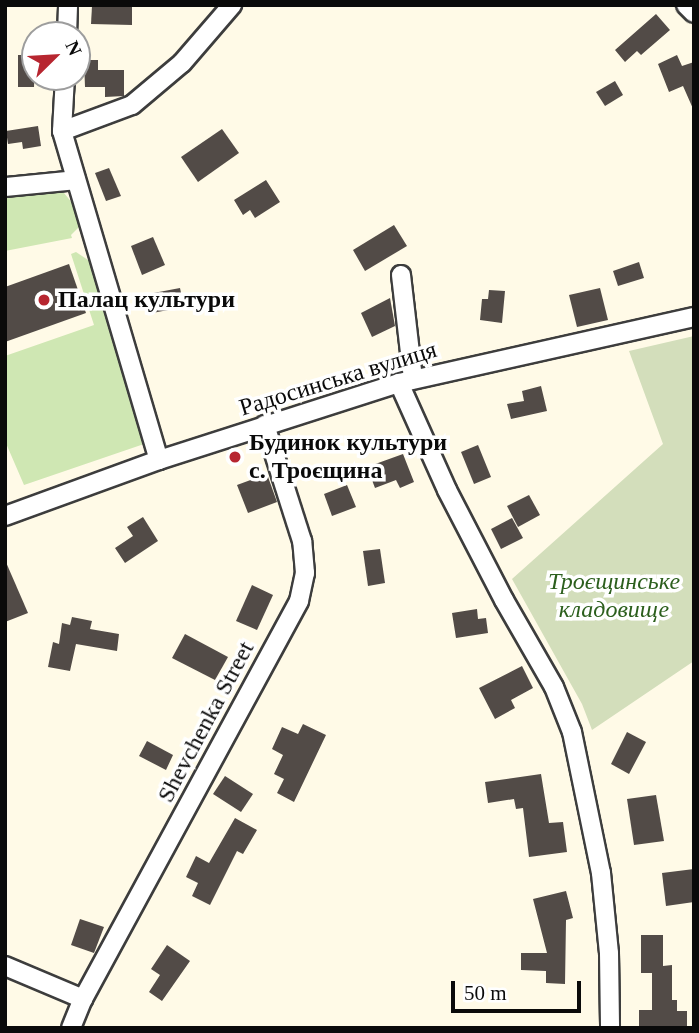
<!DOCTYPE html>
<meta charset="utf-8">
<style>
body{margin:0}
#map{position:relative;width:699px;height:1033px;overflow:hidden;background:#fffae7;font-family:Georgia,serif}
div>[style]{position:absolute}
.green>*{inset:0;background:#cfe7b3}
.cemetery>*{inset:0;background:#d3debb}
.building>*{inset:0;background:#524b47}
.roads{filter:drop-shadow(2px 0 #3d3d3d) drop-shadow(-2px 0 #3d3d3d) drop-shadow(0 2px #3d3d3d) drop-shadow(0 -2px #3d3d3d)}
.minor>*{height:18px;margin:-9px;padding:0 9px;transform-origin:9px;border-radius:9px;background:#fff}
.dots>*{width:19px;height:19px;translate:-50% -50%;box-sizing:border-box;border:4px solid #fff;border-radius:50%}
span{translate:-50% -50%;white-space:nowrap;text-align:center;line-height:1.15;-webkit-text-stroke:7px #fff;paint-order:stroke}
.poi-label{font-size:24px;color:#0a0a0a;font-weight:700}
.left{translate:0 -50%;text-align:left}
.street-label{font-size:24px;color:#0a0a0a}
.park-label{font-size:24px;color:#2c5f1d;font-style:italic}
.frame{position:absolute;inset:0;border:7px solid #0a0a0a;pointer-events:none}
.north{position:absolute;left:21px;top:21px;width:70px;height:70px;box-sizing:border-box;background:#fff;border:2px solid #9d9d9d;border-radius:50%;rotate:66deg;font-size:19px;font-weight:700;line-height:28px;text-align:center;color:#0a0a0a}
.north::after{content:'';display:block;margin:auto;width:24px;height:32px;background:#b72630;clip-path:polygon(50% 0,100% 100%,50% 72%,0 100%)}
.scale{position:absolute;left:451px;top:981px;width:130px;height:32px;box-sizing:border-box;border:4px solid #0a0a0a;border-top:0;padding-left:9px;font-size:21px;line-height:24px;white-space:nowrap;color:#0a0a0a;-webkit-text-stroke:5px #fff;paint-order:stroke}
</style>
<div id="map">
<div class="green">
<div style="clip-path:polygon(52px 188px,64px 193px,73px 204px,79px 227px,71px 235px,72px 238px,5px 251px,5px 192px)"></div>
<div style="clip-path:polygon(76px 252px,91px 262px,144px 444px,24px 485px,5px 441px,5px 356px,94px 325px,71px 254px)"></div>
</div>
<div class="cemetery">
<div style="clip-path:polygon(694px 336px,694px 661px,592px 730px,582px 704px,512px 579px,663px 444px,629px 351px)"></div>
</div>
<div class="building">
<div style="clip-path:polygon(100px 5px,132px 5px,132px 25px,91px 24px,92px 6px)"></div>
<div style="clip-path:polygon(656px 14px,670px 30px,641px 55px,637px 51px,625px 62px,615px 50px)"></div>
<div style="clip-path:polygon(18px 55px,35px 55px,34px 87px,18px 87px)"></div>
<div style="clip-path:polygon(677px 55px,682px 66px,694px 62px,694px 111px,683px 86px,669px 92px,658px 64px)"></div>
<div style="clip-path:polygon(84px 60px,98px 60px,98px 70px,124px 70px,124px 96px,105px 97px,105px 87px,85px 87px)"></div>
<div style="clip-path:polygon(615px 81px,623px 95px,605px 106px,596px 92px)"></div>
<div style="clip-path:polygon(38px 126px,41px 146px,23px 149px,22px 142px,8px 144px,6px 131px)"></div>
<div style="clip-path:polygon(222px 129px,239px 153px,198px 182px,181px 157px)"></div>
<div style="clip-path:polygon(109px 168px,121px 196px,106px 201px,95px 173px)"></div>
<div style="clip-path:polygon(266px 180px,280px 202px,255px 218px,250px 210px,243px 215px,234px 200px)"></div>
<div style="clip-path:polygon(394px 225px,407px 246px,365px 271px,353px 250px)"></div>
<div style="clip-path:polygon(153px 237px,165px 265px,142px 275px,131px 246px)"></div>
<div style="clip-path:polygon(639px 262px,644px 278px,618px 286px,613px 271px)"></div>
<div style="clip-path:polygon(69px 264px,86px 313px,5px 342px,5px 287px)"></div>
<div style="clip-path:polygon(180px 288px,184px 307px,147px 314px,143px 295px)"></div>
<div style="clip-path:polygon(600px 288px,608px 320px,577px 327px,569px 295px)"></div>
<div style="clip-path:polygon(489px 290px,505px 291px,502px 323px,480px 320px,482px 299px,488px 299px)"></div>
<div style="clip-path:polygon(390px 298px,395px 326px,372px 337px,361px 313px)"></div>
<div style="clip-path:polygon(541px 386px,547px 411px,511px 419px,507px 404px,524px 401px,522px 391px)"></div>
<div style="clip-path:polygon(478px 445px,491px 477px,474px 484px,461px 452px)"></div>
<div style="clip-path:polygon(403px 454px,414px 482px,400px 488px,396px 480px,375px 488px,367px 467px)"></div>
<div style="clip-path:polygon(267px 474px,277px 502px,248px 513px,237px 485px)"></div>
<div style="clip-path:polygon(347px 485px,356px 507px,332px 516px,324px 494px)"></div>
<div style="clip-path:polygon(529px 495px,540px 515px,518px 527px,507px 506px)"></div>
<div style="clip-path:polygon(143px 517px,158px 541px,125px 563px,115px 548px,133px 536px,127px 527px)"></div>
<div style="clip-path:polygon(512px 518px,523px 538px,501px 549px,491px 529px)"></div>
<div style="clip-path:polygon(380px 549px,385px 583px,368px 586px,363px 551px)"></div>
<div style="clip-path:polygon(5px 560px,28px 613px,5px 622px)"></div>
<div style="clip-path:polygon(252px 585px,273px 595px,257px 630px,236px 621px)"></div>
<div style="clip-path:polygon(477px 609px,478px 619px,486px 618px,488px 633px,456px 638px,452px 613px)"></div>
<div style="clip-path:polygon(72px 617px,92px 621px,90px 629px,119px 634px,117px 651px,76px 644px,70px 671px,48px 667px,53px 642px,59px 644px,62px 623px,70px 625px)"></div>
<div style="clip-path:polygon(185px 634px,228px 657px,215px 680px,172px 658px)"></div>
<div style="clip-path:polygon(522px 666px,533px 688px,511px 700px,515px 708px,495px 719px,479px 688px)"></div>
<div style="clip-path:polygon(303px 724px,326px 735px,294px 802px,277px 793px,284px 779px,274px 774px,283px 755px,272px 749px,282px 727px,298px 734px)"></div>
<div style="clip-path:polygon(627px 732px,646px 742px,629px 774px,611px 764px)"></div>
<div style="clip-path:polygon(147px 741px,173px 755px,166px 770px,139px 756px)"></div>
<div style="clip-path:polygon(541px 774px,549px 823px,563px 822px,567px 852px,529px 857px,523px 808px,516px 809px,514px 799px,488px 803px,485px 782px)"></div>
<div style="clip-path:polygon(225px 776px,253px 794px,241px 812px,213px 794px)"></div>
<div style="clip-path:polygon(656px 795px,664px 841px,634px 845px,627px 799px)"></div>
<div style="clip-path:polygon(235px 818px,257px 830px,243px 854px,237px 851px,210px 905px,192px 896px,198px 883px,186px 877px,196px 856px,209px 863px)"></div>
<div style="clip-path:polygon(694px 869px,694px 902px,666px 906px,662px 873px)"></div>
<div style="clip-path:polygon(566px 891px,573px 918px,566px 920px,565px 984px,546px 983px,546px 971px,521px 970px,521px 953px,547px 953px,533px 899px)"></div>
<div style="clip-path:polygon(80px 919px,104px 927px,94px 953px,71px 945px)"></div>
<div style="clip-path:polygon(641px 935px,663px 935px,663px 966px,672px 965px,672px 1000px,677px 1000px,677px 1011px,687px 1011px,687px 1028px,639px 1028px,639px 1010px,652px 1010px,652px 973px,641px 973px)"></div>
<div style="clip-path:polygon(167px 945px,190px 961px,162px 1001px,149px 992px,160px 975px,151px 969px)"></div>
</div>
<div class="roads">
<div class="minor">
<div style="left:686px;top:5px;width:11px;rotate:45deg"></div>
<div style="left:67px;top:35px;width:30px;rotate:-88deg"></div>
<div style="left:65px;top:77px;width:54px;rotate:93.2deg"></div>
<div style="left:62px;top:131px;width:343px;rotate:73.6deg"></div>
<div style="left:62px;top:131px;width:75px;rotate:-20.4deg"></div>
<div style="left:132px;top:105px;width:65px;rotate:-40deg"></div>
<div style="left:182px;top:63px;width:77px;rotate:-49.2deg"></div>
<div style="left:5px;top:187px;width:71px;rotate:-5.6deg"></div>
<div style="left:401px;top:275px;width:105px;rotate:83.4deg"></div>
<div style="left:399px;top:383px;width:117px;rotate:65.8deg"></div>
<div style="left:447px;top:490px;width:124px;rotate:62.6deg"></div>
<div style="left:504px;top:600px;width:100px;rotate:60.1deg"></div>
<div style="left:554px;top:687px;width:48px;rotate:68.2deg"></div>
<div style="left:572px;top:732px;width:144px;rotate:78.4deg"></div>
<div style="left:601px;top:873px;width:80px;rotate:84.3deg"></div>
<div style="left:609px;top:953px;width:75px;rotate:89.2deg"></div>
<div style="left:5px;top:516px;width:164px;rotate:-20deg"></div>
<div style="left:159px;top:460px;width:252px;rotate:-17.8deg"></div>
<div style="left:399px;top:383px;width:302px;rotate:-12.6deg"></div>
<div style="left:5px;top:966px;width:85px;rotate:22.9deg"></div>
<div style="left:71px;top:1028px;width:31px;rotate:-68deg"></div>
<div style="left:83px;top:999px;width:453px;rotate:-61.5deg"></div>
<div style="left:299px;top:601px;width:29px;rotate:-78deg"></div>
<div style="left:305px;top:573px;width:32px;rotate:-95deg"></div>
<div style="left:302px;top:541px;width:122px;rotate:-107.7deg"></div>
</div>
</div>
<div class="dots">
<div style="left:44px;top:300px;background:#b72630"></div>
<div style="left:235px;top:457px;background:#b72630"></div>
</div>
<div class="poi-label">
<span class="left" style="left:58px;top:300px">Палац культури</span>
<span class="left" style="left:249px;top:457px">Будинок культури<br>с. Троєщина</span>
</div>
<div class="street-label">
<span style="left:338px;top:379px;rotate:-17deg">Радосинська вулиця</span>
<span style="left:206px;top:722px;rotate:-62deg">Shevchenka Street</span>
</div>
<div class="park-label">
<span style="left:614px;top:596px">Троєщинське<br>кладовище</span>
</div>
<div class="frame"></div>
<div class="north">N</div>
<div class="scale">50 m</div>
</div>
